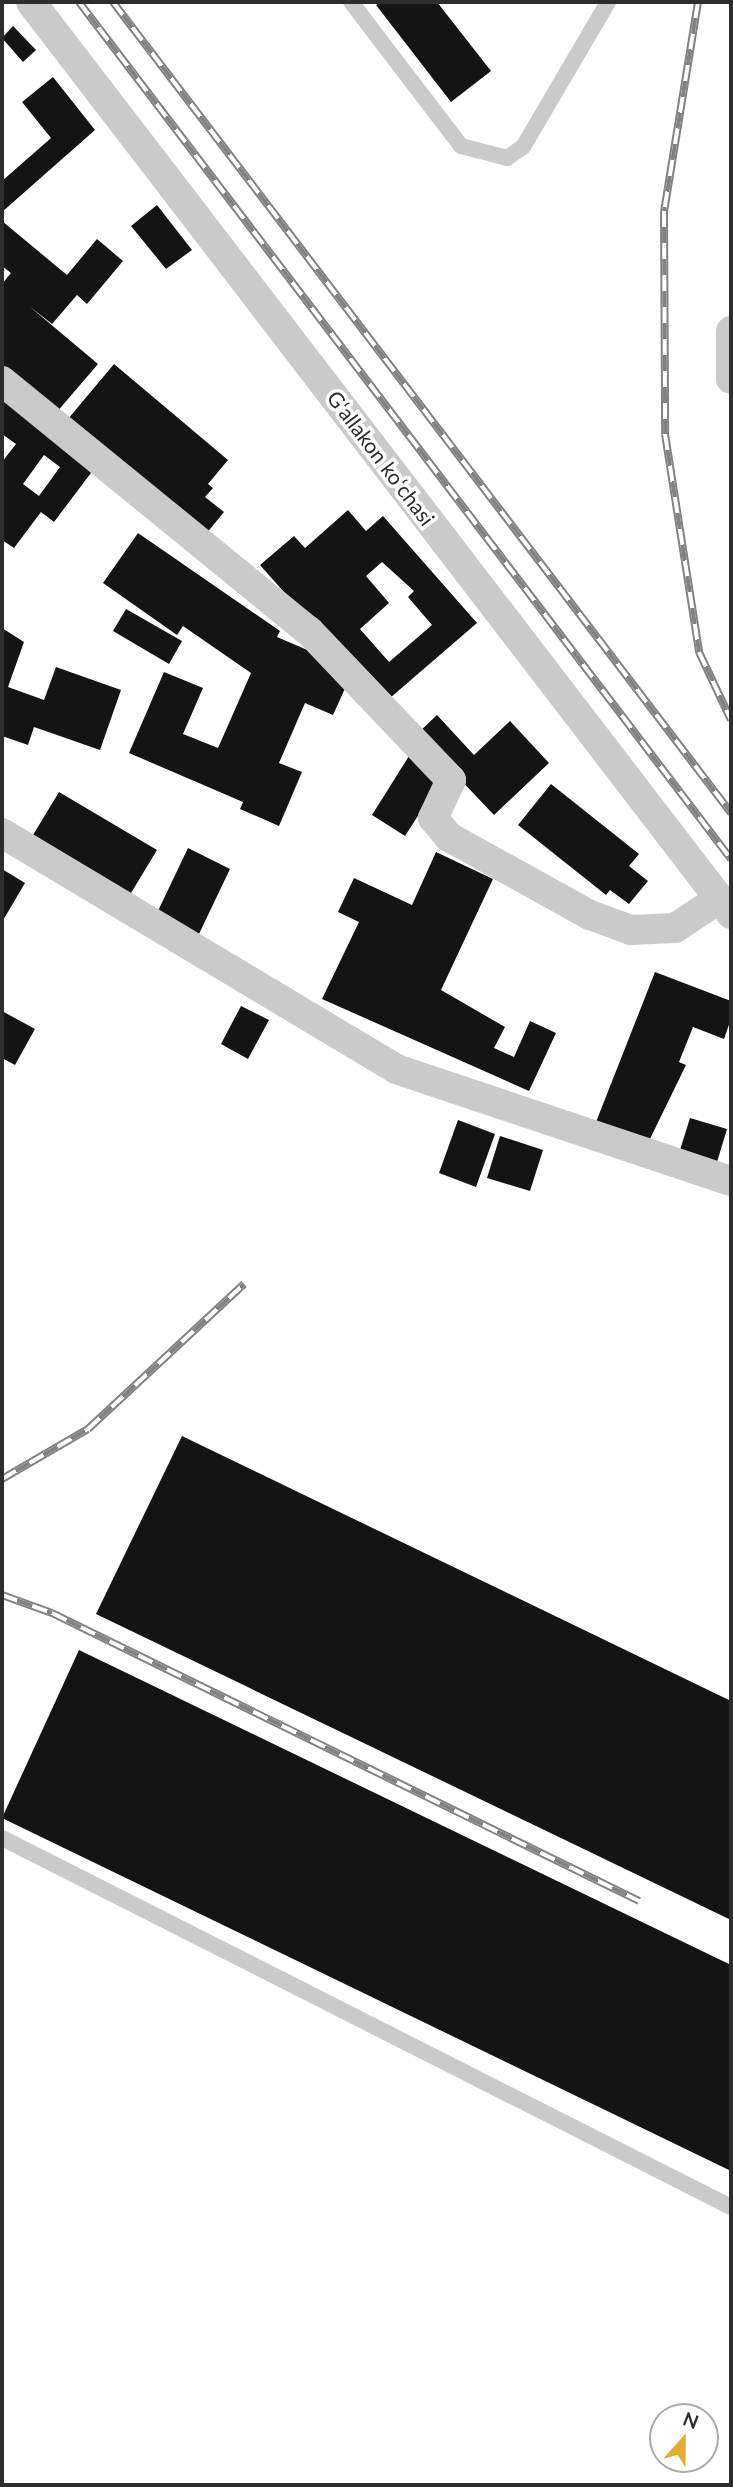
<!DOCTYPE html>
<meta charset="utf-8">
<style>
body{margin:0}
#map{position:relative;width:733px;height:2487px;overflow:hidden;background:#fff;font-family:Lato,sans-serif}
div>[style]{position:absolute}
.building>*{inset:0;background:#141414}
.lane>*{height:16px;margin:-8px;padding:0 8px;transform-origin:8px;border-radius:8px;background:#cacaca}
.street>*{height:30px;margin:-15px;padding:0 15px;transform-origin:15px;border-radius:15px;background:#cacaca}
.rail>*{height:8px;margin-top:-4px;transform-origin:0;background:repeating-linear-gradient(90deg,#fff 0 16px,#828282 0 32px);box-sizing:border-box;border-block:2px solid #828282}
span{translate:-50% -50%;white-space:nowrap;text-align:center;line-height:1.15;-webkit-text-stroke:7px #fff;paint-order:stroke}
.street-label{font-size:21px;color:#2d2d2d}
.frame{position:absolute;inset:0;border:4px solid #2d2d2d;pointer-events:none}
.north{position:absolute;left:649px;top:2403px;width:70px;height:70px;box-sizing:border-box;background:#fff;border:2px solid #ababab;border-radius:50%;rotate:21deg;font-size:19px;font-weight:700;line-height:28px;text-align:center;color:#2d2d2d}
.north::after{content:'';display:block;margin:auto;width:24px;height:32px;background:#e4ad2e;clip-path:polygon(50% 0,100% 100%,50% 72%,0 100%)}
</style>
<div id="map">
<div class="building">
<div style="clip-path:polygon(381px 2px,437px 2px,491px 71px,451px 102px,376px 5px)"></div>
<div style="clip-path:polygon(13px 26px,36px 50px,23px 62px,2px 38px)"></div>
<div style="clip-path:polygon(53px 77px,95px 130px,2px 212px,2px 181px,51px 138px,22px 102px)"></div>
<div style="clip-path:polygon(157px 205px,192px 250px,166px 269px,131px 226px)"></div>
<div style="clip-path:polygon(2px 221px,67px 275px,97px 239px,123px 261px,87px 304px,77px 295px,52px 324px,29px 306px,98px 364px,56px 413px,2px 368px,2px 284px,11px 273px,2px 266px)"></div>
<div style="clip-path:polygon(114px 364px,228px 460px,208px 484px,213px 488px,205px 497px,224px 512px,206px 534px,68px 419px)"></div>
<div style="clip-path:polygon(evenodd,2px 394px,97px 465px,54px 522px,41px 512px,14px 548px,2px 540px,2px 462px,16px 444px,2px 434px,2px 394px,44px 455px,60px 467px,39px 496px,23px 484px,44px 455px)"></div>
<div style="clip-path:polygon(evenodd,348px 510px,366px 531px,383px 516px,477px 623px,383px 704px,260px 565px,294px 536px,305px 548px,348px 510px,382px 562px,414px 591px,408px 597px,432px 625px,389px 662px,360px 629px,389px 603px,366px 576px,382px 562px)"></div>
<div style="clip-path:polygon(138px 533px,280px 631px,277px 637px,319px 655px,348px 682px,333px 715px,305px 703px,279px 763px,302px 772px,279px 826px,240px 809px,243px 802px,129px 753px,164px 672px,203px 688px,183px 734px,218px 748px,251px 673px,183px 626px,177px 635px,103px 583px)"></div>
<div style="clip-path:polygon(126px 609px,182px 641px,169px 664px,113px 631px)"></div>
<div style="clip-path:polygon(2px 628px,24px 642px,8px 687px,44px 700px,56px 667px,121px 690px,100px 750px,34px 727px,28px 745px,2px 736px)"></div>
<div style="clip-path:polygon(437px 715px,474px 755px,510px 721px,549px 763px,494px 815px,417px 734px)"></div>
<div style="clip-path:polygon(409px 756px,443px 777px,405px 836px,372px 815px)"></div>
<div style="clip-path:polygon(551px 784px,639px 854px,629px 866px,648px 881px,629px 904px,610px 890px,606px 895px,518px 825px)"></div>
<div style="clip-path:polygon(59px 792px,157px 850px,128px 898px,30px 840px)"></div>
<div style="clip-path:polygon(188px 848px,230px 869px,198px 936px,156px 915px)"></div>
<div style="clip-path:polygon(436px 852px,493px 879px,441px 990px,505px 1027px,494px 1048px,514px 1057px,530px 1021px,556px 1033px,529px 1091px,322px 999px,359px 922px,338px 912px,354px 878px,412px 905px)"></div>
<div style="clip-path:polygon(2px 869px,25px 883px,2px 922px)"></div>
<div style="clip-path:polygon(655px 972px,731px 1001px,731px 1019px,724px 1039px,693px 1027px,679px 1062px,686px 1065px,648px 1143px,596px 1122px)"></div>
<div style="clip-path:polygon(241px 1006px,269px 1020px,248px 1059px,221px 1044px)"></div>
<div style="clip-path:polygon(2px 1011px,35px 1029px,15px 1065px,2px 1058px)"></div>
<div style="clip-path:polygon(690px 1118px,727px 1129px,717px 1162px,680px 1150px)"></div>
<div style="clip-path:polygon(458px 1120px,495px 1134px,476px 1187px,439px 1173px)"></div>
<div style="clip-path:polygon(500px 1136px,543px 1150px,530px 1191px,487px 1178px)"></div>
<div style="clip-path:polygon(182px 1436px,731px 1701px,731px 1920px,96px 1614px)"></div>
<div style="clip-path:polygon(79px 1650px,731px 1965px,731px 2171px,2px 1818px)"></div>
</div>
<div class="lane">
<div style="left:351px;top:2px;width:181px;rotate:52.6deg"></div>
<div style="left:461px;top:146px;width:48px;rotate:14.6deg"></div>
<div style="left:507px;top:158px;width:19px;rotate:-35deg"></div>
<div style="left:523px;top:147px;width:168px;rotate:-59.6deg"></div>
<div style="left:2px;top:1838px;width:817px;rotate:26.85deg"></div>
</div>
<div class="street">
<div style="left:31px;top:2px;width:1150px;rotate:52.49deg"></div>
<div style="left:731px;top:331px;width:48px;rotate:90deg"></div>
<div style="left:2px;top:381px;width:396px;rotate:39.2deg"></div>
<div style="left:309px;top:631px;width:206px;rotate:46.4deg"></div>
<div style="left:451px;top:780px;width:42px;rotate:115.3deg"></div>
<div style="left:433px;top:818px;width:25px;rotate:50deg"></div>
<div style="left:449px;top:837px;width:161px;rotate:29deg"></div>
<div style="left:590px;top:915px;width:44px;rotate:20.1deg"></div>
<div style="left:631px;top:930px;width:44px;rotate:-2.6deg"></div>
<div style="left:675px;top:928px;width:53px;rotate:-33.4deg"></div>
<div style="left:2px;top:833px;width:459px;rotate:30.9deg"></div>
<div style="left:396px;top:1069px;width:353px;rotate:18.5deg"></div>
</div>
<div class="rail">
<div style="left:79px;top:2px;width:1077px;rotate:52.74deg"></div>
<div style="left:113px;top:2px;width:1020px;rotate:52.69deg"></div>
<div style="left:698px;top:2px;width:212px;rotate:99.2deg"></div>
<div style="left:664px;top:211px;width:223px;rotate:89.7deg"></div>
<div style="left:665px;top:434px;width:221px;rotate:81.1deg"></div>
<div style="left:699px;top:652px;width:75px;rotate:64.8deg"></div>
<div style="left:2px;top:1479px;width:99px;rotate:-30.2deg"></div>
<div style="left:88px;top:1429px;width:213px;rotate:-42.9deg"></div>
<div style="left:2px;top:1595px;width:53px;rotate:19.8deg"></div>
<div style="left:52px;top:1613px;width:654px;rotate:26.13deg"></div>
</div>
<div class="street-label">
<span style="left:381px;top:458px;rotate:53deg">Gʻallakon koʻchasi</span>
</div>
<div class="frame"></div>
<div class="north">N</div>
</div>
